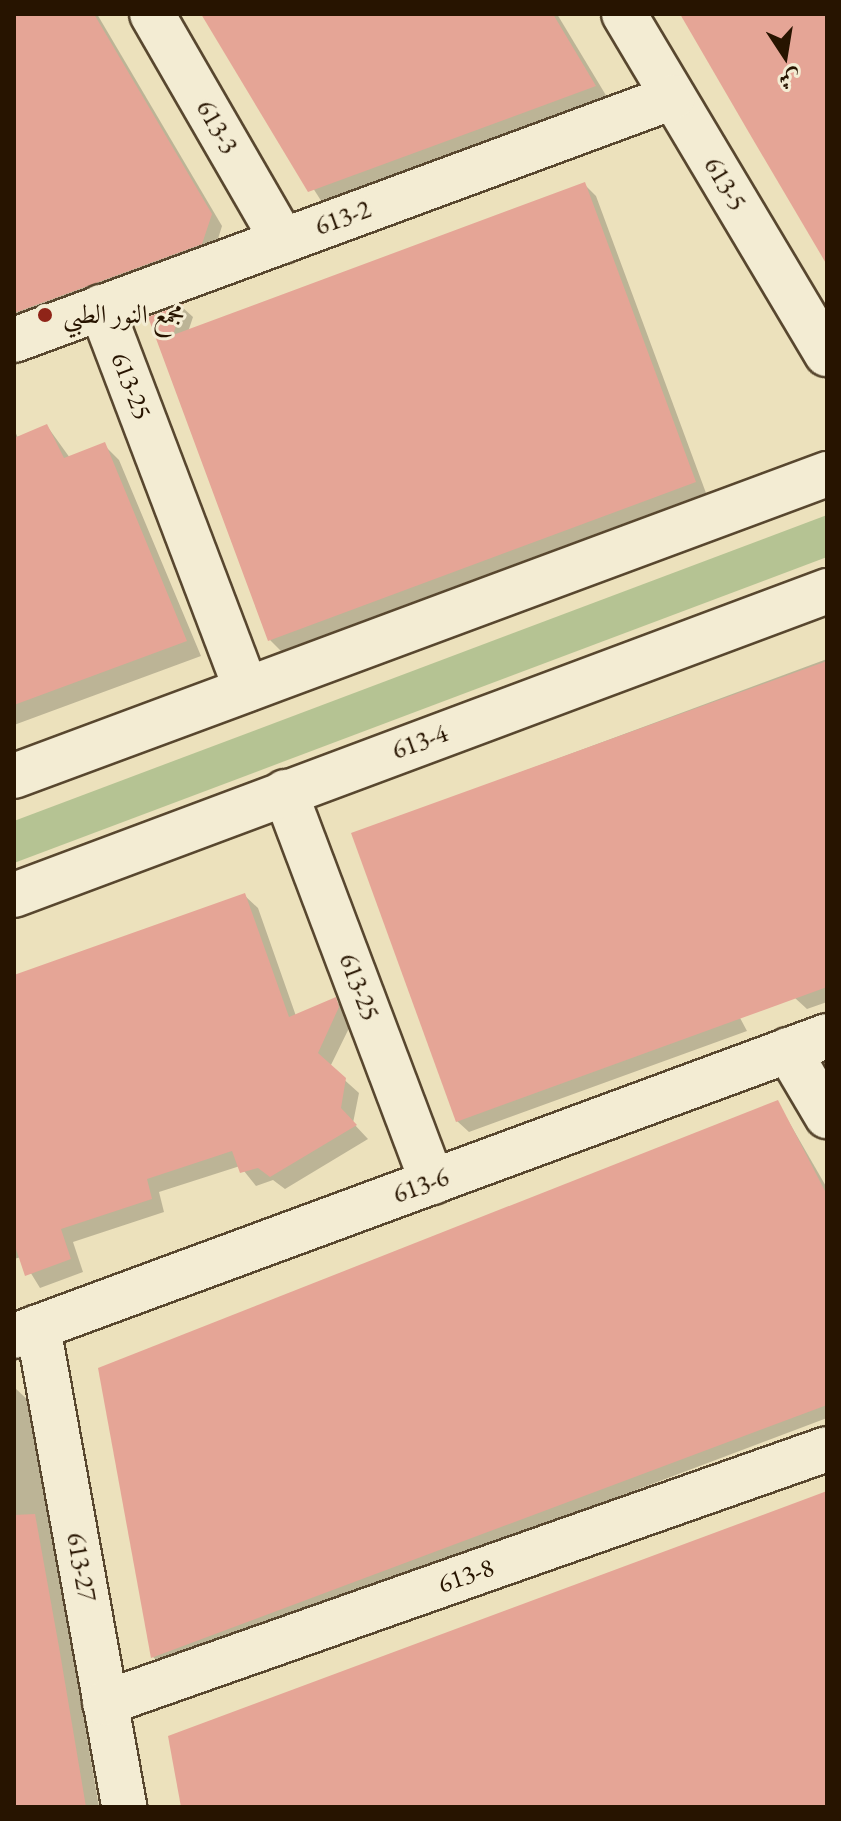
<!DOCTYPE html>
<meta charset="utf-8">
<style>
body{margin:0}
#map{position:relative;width:841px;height:1821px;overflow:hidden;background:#ece1bc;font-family:"EB Garamond",Amiri,serif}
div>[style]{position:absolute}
.green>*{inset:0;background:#b5c393}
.shadow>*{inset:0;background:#0003}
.building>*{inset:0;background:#e5a596}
.roads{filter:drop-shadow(2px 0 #58472f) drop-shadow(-2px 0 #58472f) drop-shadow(0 2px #58472f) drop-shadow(0 -2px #58472f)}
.minor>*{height:44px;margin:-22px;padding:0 22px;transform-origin:22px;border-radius:22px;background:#f3ecd3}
.tertiary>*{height:44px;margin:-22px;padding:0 22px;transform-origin:22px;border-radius:22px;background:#f3ecd3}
.dots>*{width:22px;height:22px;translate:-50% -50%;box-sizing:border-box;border:4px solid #f3ecd3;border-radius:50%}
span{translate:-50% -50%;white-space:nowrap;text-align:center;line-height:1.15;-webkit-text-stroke:6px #f3ecd3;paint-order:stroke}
.street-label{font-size:26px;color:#271400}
.poi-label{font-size:26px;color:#271400}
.left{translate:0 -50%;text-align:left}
.frame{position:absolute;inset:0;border:16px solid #271400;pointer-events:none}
.north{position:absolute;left:745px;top:16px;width:80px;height:80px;-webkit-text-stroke:6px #f3ecd3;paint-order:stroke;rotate:168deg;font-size:22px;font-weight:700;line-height:32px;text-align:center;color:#271400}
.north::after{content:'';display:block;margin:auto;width:28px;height:36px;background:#271400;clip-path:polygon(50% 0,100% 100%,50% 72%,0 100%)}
</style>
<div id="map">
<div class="green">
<div style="clip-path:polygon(827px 515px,827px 557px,14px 863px,14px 821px)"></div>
</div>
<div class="shadow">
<div style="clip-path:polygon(14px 14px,97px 14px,222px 226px,213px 255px,14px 331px)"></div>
<div style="clip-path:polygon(203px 14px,557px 14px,610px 102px,325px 207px)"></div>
<div style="clip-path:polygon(585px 185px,596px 196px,706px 493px,281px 651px,270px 640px,151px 318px,182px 307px,193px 317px,188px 332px)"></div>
<div style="clip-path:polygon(47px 426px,70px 458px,104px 445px,119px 460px,201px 656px,14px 725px,14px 429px,18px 438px)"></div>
<div style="clip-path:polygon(827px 659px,827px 1002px,807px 1009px,795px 998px,730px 999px,747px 1031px,469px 1132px,457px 1121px,354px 834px)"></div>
<div style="clip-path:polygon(244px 895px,258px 908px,296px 1016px,335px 1000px,348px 1013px,352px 1022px,330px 1067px,359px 1093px,353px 1123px,368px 1139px,285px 1189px,273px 1180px,256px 1186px,240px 1166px,159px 1192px,164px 1212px,73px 1242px,83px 1272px,40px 1288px,21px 1257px,14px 1259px,14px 977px)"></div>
<div style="clip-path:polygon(778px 1103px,827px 1188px,827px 1418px,164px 1668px,153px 1657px,100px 1369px)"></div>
<div style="clip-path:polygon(14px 1387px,30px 1402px,99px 1807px,14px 1807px)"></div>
</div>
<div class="building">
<div style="clip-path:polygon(14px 14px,94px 14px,212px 214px,202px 244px,14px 313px)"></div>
<div style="clip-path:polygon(201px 14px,553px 14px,596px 86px,308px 192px)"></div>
<div style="clip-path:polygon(680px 14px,827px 14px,827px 265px,748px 131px)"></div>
<div style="clip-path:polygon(585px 182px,696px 482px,268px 641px,148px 317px,183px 304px,173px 335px)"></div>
<div style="clip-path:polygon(47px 424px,64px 458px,105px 442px,187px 641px,14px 705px,14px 438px)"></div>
<div style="clip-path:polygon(827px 661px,827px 987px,456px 1122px,351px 833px)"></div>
<div style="clip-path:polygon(245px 893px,289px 1017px,336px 997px,339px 1007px,318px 1053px,346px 1078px,341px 1108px,357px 1125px,270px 1177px,258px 1168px,240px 1173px,232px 1151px,147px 1179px,152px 1199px,61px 1229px,71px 1259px,25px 1276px,14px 1243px,14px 975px)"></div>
<div style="clip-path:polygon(778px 1100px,827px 1195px,827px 1405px,151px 1658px,98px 1368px)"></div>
<div style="clip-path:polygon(827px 1491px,827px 1807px,181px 1807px,168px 1736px)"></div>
<div style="clip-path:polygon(35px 1514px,59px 1647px,86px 1807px,14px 1807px,14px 1515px)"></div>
</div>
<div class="roads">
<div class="minor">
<div style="left:152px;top:14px;width:262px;rotate:60deg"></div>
<div style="left:624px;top:14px;width:396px;rotate:59.2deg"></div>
<div style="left:101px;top:307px;width:409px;rotate:69.2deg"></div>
<div style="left:14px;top:340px;width:702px;rotate:-20.24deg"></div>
<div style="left:285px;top:792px;width:417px;rotate:69.3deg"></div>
<div style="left:788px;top:1050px;width:77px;rotate:59.4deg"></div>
<div style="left:38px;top:1327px;width:488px;rotate:79.8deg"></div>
<div style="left:14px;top:1336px;width:867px;rotate:-20.25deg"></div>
<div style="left:105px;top:1703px;width:765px;rotate:-19.38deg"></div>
</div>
<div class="tertiary">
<div style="left:14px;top:776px;width:867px;rotate:-20.38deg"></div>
<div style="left:14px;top:895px;width:868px;rotate:-20.5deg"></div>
</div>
</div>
<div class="dots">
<div style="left:45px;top:315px;background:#8f2418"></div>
</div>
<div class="street-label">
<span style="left:217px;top:127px;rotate:60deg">613-3</span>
<span style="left:725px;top:184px;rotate:59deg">613-5</span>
<span style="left:343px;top:218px;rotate:-20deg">613-2</span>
<span style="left:131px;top:386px;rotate:69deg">613-25</span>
<span style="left:420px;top:742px;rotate:-20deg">613-4</span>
<span style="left:359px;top:987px;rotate:69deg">613-25</span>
<span style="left:421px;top:1186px;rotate:-20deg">613-6</span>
<span style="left:81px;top:1567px;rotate:80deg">613-27</span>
<span style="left:466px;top:1576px;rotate:-19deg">613-8</span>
</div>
<div class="poi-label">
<span class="left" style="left:63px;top:315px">مجمع النور الطبي</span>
</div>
<div class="frame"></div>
<div class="north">ش</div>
</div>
